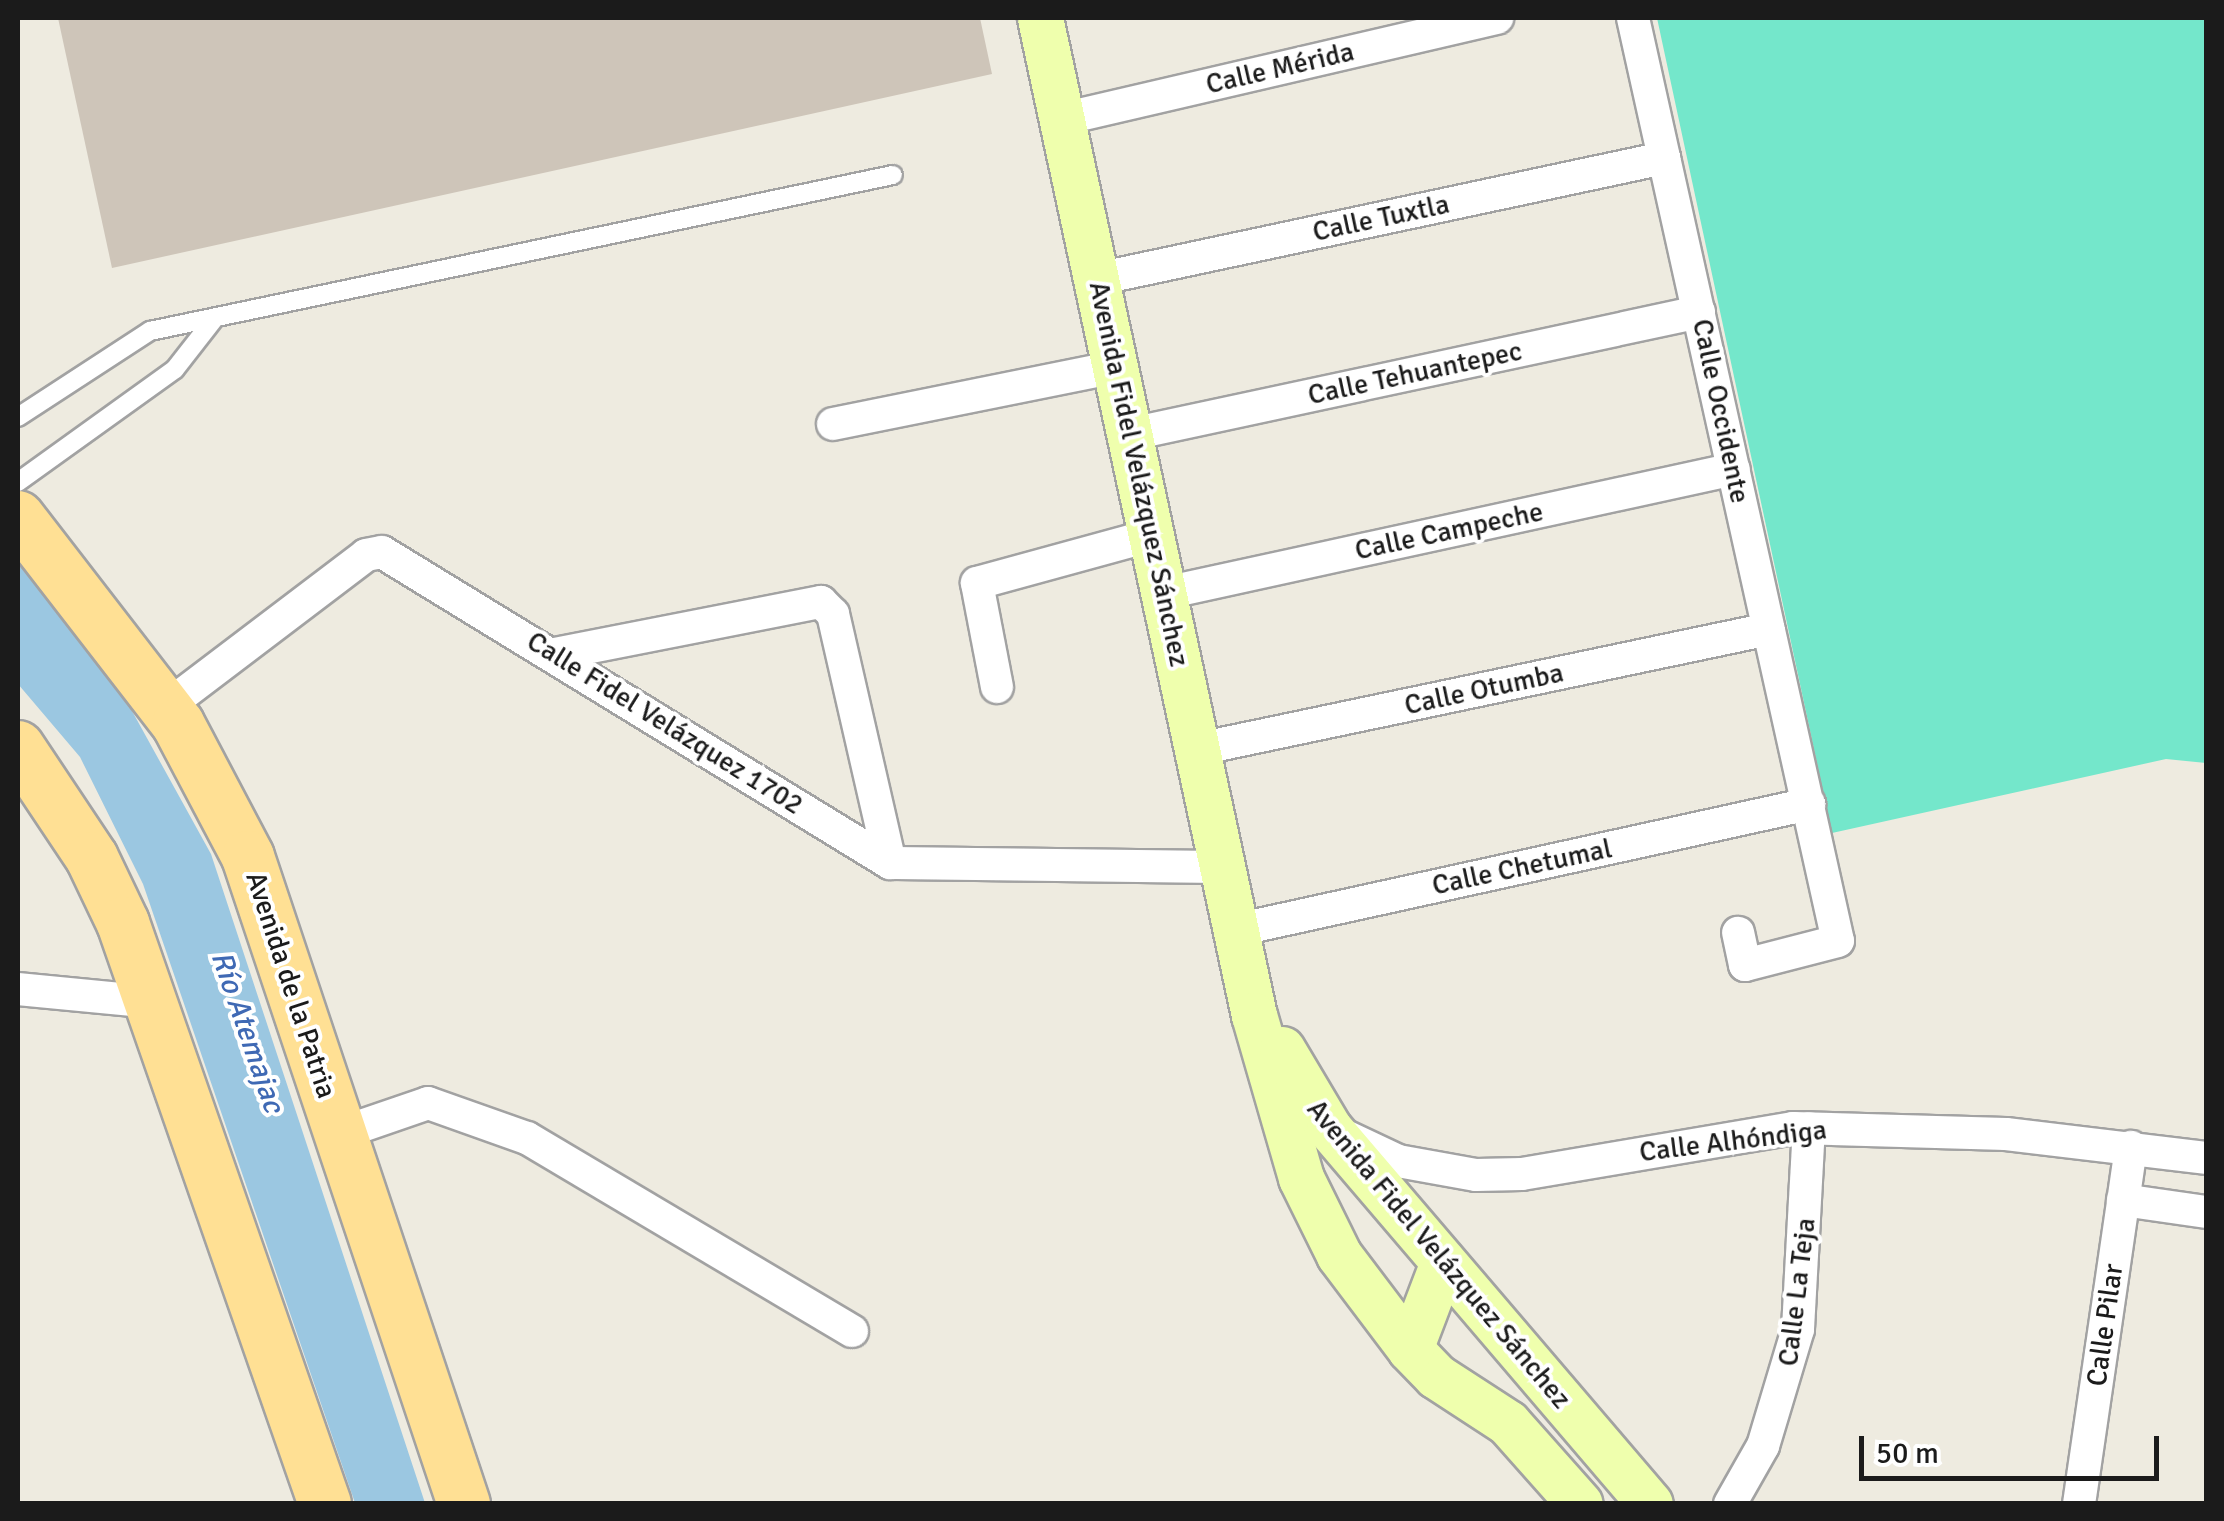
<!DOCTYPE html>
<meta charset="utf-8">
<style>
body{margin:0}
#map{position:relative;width:2224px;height:1521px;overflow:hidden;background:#eeebe0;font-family:Signika,sans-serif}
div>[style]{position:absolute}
.pitch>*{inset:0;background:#74e7cb}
.water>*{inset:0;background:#9bc7e1}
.building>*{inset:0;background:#cec5b9}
.roads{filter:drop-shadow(2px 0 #a2a2a2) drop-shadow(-2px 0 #a2a2a2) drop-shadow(0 2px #a2a2a2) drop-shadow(0 -2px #a2a2a2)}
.lane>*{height:18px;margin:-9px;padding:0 9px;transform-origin:9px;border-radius:9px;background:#fff}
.street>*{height:32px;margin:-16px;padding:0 16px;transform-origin:16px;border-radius:16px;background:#fff}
.secondary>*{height:45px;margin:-22.5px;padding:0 22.5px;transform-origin:22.5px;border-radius:22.5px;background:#efffad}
.primary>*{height:52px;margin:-26px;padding:0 26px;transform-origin:26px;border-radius:26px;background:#ffe094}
span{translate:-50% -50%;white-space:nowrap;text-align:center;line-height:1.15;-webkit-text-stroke:8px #fff;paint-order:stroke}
.street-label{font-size:28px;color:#1b1b1b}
.water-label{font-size:30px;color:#3f69b4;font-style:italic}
.frame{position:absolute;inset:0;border:20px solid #1b1b1b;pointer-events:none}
.scale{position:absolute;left:1859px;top:1436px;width:300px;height:45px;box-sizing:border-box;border:5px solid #1b1b1b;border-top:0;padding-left:12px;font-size:30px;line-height:35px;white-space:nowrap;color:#1b1b1b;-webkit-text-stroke:8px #fff;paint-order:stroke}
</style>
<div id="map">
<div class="pitch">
<div style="clip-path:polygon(1657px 18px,2206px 18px,2206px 763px,2166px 759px,1832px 833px)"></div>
</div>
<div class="water">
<div style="clip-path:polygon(18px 558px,116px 682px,211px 854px,425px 1503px,355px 1503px,143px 884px,80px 757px,18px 684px)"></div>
</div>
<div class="building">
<div style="clip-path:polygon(58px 18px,980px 18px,992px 74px,112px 268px)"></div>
</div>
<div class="roads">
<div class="lane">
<div style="left:18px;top:417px;width:158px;rotate:-33.1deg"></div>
<div style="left:150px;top:331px;width:759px;rotate:-11.86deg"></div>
<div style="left:18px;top:482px;width:193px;rotate:-35.7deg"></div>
<div style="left:175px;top:369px;width:63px;rotate:-52deg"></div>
</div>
<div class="street">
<div style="left:1633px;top:18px;width:945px;rotate:77.48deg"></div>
<div style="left:1838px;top:941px;width:96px;rotate:165.5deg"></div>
<div style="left:1745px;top:965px;width:33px;rotate:-102deg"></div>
<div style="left:1062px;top:119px;width:447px;rotate:-13.1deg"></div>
<div style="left:1097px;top:279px;width:580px;rotate:-12.05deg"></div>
<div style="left:833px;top:424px;width:289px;rotate:-11.4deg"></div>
<div style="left:1131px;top:434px;width:581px;rotate:-12.12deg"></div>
<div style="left:1165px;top:593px;width:582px;rotate:-12.29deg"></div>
<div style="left:555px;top:654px;width:271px;rotate:-11.1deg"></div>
<div style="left:821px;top:602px;width:17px;rotate:45deg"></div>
<div style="left:833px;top:614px;width:255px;rotate:77.1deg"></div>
<div style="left:997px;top:687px;width:106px;rotate:-100.9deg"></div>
<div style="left:977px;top:583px;width:181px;rotate:-15.3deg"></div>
<div style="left:166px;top:707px;width:251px;rotate:-37.2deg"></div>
<div style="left:366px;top:555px;width:16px;rotate:-11deg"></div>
<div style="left:382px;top:552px;width:596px;rotate:31.48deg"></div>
<div style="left:890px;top:863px;width:333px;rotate:0.7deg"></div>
<div style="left:1198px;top:749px;width:583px;rotate:-11.87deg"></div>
<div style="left:1236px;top:930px;width:587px;rotate:-12.4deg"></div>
<div style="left:18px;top:989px;width:136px;rotate:5.5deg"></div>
<div style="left:341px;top:1133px;width:92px;rotate:-19deg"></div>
<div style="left:428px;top:1103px;width:105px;rotate:19.5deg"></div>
<div style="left:527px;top:1138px;width:378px;rotate:30.7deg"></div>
<div style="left:1343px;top:1135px;width:61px;rotate:25.3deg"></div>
<div style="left:1398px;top:1161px;width:79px;rotate:10.2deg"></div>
<div style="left:1476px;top:1175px;width:46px;rotate:-1.2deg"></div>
<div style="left:1522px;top:1174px;width:275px;rotate:-9.6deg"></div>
<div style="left:1793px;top:1128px;width:213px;rotate:1.6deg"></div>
<div style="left:2006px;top:1134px;width:201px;rotate:6.8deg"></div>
<div style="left:2123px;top:1200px;width:84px;rotate:8.2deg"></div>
<div style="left:1730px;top:1504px;width:67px;rotate:-60.4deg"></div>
<div style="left:1763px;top:1446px;width:122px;rotate:-73.3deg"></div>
<div style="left:1798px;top:1329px;width:201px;rotate:-86.9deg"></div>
<div style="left:2079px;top:1504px;width:361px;rotate:-81.7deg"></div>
</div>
<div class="secondary">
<div style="left:1040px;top:18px;width:1020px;rotate:77.89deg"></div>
<div style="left:1254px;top:1015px;width:170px;rotate:73.9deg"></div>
<div style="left:1301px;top:1178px;width:86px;rotate:63.7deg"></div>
<div style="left:1339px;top:1255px;width:118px;rotate:52.9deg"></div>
<div style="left:1410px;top:1349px;width:37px;rotate:46deg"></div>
<div style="left:1436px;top:1376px;width:86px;rotate:33.1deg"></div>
<div style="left:1508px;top:1423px;width:108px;rotate:48.4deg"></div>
<div style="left:1282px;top:1049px;width:92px;rotate:59.3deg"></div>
<div style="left:1329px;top:1128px;width:494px;rotate:49.5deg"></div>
<div style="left:1410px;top:1349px;width:93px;rotate:-69.2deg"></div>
</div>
<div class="primary">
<div style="left:18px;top:517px;width:262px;rotate:52.3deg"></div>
<div style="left:178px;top:724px;width:150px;rotate:62.2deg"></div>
<div style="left:248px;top:857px;width:682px;rotate:71.54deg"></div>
<div style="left:18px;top:747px;width:133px;rotate:56.3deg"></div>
<div style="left:92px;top:858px;width:72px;rotate:64.5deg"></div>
<div style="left:123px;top:923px;width:615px;rotate:70.83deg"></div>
</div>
</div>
<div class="street-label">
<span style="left:1280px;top:68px;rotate:-13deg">Calle Mérida</span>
<span style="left:1381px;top:218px;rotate:-12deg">Calle Tuxtla</span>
<span style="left:1415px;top:373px;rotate:-12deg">Calle Tehuantepec</span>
<span style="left:1721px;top:411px;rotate:78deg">Calle Occidente</span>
<span style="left:1139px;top:474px;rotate:78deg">Avenida Fidel Velázquez Sánchez</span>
<span style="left:1449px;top:531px;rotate:-12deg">Calle Campeche</span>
<span style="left:1484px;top:689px;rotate:-12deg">Calle Otumba</span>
<span style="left:665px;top:723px;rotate:32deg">Calle Fidel Velázquez 1702</span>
<span style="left:1522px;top:867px;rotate:-12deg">Calle Chetumal</span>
<span style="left:291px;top:985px;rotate:72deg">Avenida de la Patria</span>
<span style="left:1733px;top:1141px;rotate:-7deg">Calle Alhóndiga</span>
<span style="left:1439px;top:1254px;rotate:50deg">Avenida Fidel Velázquez Sánchez</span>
<span style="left:1797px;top:1292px;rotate:-83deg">Calle La Teja</span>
<span style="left:2105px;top:1325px;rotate:-82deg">Calle Pilar</span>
</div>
<div class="water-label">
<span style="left:247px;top:1032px;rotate:71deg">Río Atemajac</span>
</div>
<div class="frame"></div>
<div class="scale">50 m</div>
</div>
